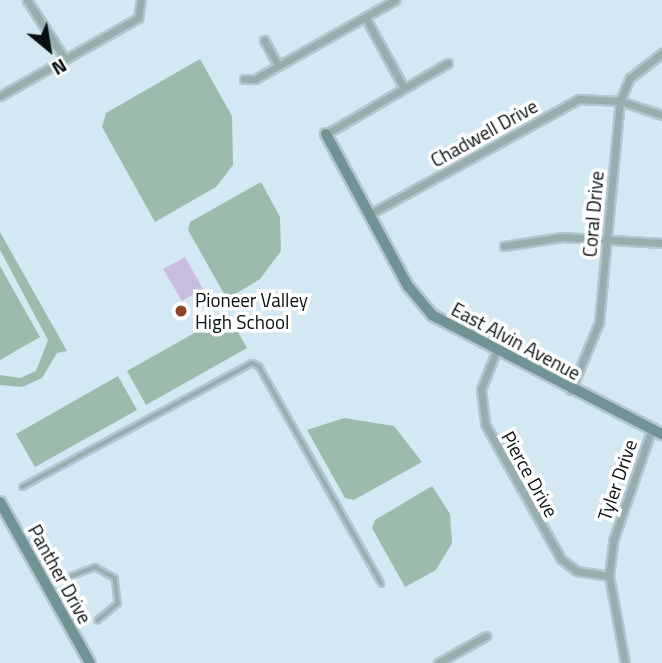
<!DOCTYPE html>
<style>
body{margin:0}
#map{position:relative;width:662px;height:663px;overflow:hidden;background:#d4e8f4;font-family:"Titillium Web",sans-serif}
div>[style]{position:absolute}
.green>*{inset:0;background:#9dbbac}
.water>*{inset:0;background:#c8bce1}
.roads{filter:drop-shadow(2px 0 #b3c5d0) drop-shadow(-2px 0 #b3c5d0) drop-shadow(0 2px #b3c5d0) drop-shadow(0 -2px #b3c5d0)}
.lane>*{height:3.5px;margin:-1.75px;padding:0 1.75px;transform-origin:1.75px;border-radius:1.75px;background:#98aeae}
.street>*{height:7px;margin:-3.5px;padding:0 3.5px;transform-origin:3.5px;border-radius:3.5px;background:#98aeae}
.secondary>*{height:10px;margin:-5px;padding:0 5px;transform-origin:5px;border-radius:5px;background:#729394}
.dots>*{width:19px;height:19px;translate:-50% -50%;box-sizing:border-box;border:4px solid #fff;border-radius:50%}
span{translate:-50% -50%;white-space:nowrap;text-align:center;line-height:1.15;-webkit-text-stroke:7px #fff;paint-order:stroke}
.street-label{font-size:19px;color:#080f12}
.poi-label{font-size:19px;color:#080f12}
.left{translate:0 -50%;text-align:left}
.north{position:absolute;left:14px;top:14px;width:70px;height:70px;-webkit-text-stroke:5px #fff;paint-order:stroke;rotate:150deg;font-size:19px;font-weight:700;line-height:28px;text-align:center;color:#080f12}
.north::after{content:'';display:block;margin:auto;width:24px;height:32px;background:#080f12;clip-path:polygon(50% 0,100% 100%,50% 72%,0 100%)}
</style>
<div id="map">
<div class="green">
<div style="clip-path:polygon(200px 59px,232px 116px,233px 165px,216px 187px,155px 222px,102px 127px,106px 113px)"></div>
<div style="clip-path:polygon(261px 182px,280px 217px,281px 251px,260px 279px,227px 299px,188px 230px,190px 222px)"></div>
<div style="clip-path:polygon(0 232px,67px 351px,57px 353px,42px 378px,22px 387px,0 385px,0 375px,20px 378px,36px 371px,48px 340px,0 250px)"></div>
<div style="clip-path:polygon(0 266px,40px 337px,0 360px)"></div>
<div style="clip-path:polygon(228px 314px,247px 348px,146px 405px,127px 371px)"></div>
<div style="clip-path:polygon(118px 376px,137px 410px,35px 467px,16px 434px)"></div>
<div style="clip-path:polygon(344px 418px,394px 426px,422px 462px,354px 500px,345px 498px,307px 430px)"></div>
<div style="clip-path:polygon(432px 486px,450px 514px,452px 543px,436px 570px,405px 587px,372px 528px,375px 520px)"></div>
</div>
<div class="water">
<div style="clip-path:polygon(185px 257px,203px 289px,182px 301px,163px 269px)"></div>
</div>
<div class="roads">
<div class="lane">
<div style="left:22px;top:487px;width:261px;rotate:-28.3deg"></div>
<div style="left:252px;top:363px;width:8px;rotate:23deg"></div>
<div style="left:259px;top:366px;width:250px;rotate:60.6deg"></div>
<div style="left:72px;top:576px;width:25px;rotate:-21deg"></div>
<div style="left:95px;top:567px;width:23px;rotate:29deg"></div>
<div style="left:115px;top:578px;width:26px;rotate:83deg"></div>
<div style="left:118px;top:604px;width:26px;rotate:140deg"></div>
</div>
<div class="street">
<div style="left:27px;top:0;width:70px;rotate:57.2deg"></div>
<div style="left:365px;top:17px;width:81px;rotate:61.2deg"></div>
<div style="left:264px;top:40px;width:29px;rotate:61deg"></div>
<div style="left:244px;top:79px;width:11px"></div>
<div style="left:255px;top:79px;width:161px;rotate:-29.4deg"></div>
<div style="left:0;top:96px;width:159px;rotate:-29.5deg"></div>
<div style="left:138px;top:18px;width:18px;rotate:-81deg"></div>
<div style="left:326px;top:134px;width:141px;rotate:-30.2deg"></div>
<div style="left:368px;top:215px;width:241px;rotate:-28.8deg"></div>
<div style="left:579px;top:99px;width:41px;rotate:2.8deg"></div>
<div style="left:620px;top:101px;width:44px;rotate:18.4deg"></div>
<div style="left:504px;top:246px;width:59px;rotate:-8.8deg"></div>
<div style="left:562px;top:237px;width:100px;rotate:3.4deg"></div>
<div style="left:496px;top:352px;width:40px;rotate:112deg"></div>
<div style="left:481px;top:389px;width:35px;rotate:83deg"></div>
<div style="left:485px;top:424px;width:155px;rotate:60.6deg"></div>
<div style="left:561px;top:559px;width:20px;rotate:37deg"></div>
<div style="left:577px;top:571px;width:32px;rotate:9deg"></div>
<div style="left:571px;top:390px;width:74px;rotate:-67.6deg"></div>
<div style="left:599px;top:322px;width:222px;rotate:-84.6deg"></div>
<div style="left:620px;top:101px;width:25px;rotate:-67deg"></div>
<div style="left:630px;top:78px;width:41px;rotate:-38deg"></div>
<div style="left:438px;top:663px;width:55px;rotate:-29.4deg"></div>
<div style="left:625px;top:663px;width:88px;rotate:-100.4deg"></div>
<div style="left:609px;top:576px;width:35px;rotate:-83deg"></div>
<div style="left:613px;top:541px;width:116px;rotate:-70.9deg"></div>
</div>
<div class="secondary">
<div style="left:326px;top:134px;width:173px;rotate:61.7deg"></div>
<div style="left:408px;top:286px;width:38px;rotate:50deg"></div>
<div style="left:432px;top:315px;width:259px;rotate:27.4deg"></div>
<div style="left:0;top:502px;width:184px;rotate:60.8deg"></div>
</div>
</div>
<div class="dots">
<div style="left:181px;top:311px;background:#8d4525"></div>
</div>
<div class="street-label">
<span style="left:484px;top:133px;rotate:-29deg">Chadwell Drive</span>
<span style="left:593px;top:214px;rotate:-85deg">Coral Drive</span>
<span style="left:516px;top:341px;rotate:28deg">East Alvin Avenue</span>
<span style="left:530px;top:474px;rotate:61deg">Pierce Drive</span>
<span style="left:617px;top:480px;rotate:-71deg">Tyler Drive</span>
<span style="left:60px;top:574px;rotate:61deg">Panther Drive</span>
</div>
<div class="poi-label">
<span class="left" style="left:195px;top:311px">Pioneer Valley<br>High School</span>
</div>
<div class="north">N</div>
</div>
